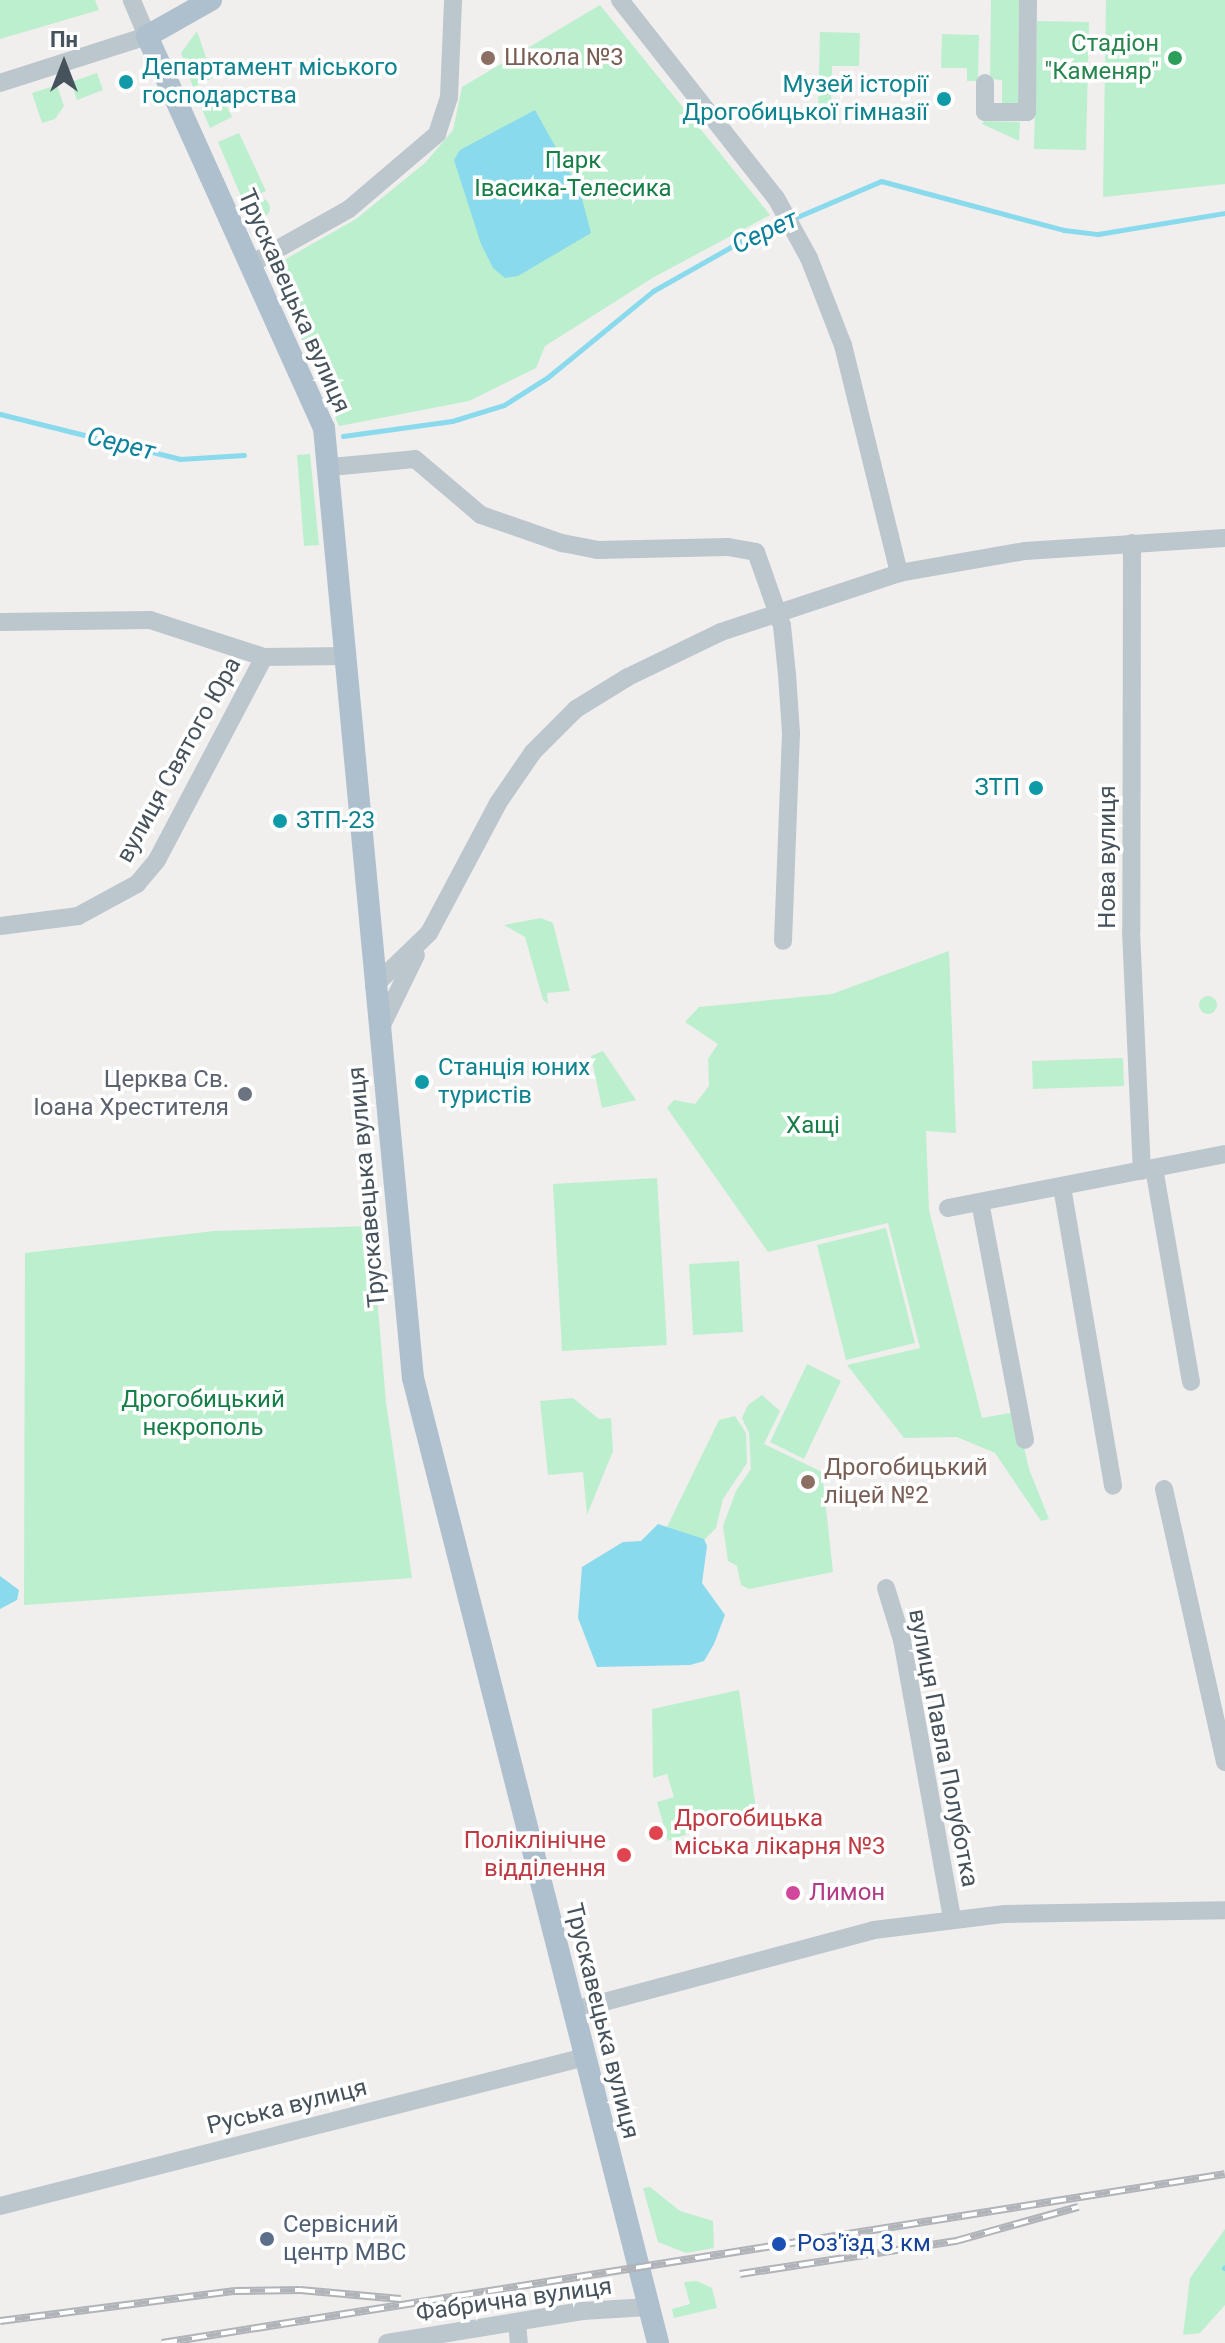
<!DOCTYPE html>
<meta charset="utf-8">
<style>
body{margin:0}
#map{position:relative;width:1225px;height:2343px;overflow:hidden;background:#f1eeee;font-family:Roboto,sans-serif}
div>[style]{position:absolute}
.green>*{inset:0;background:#bcefce}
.round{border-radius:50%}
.water>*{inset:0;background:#89daec}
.stream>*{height:5px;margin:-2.5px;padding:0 2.5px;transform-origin:2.5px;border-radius:2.5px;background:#89daec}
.minor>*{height:18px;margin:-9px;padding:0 9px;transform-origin:9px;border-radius:9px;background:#bcc6cd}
.major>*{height:22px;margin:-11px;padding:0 11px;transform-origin:11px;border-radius:11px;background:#aebfcd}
.rail>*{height:8px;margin-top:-4px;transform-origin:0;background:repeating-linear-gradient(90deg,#fff 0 15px,#b0b4b9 0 30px);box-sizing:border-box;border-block:2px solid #b0b4b9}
.dots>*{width:22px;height:22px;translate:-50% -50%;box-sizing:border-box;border:4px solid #fff;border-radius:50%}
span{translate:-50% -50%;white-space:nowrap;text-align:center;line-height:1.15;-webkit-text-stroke:7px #fff;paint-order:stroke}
.leisure-label{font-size:24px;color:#27864d}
.right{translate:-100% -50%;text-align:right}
.education-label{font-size:24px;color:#785e54}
.left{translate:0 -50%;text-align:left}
.culture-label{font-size:24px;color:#0d838f}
.park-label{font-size:24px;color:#167e47}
.street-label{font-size:24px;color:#46525c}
.worship-label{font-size:24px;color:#5b616d}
.health-label{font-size:24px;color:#be3a42}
.hotel-label{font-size:24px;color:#b23c85}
.service-label{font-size:24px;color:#4e5e75}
.transit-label{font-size:24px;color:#164399}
.water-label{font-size:26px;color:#0c819b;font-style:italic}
.north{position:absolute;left:24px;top:24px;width:80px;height:80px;-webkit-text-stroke:6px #fff;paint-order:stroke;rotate:0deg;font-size:22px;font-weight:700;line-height:32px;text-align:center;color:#46525c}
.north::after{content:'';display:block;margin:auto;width:28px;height:36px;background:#46525c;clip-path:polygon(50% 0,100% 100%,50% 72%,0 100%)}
</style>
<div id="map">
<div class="green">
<div style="clip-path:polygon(0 0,95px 0,99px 10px,0 39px)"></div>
<div style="clip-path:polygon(991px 0,1019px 0,1018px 105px,1002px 105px,1002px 80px,990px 79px)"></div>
<div style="clip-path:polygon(1106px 0,1225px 0,1225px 184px,1103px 197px)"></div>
<div style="clip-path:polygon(600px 5px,770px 215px,654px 277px,545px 346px,536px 368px,469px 401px,339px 426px,270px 268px,356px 219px,425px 163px,453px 130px,462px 87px)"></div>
<div style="clip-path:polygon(1037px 21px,1089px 22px,1086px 150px,1034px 149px)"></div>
<div style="clip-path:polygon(197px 31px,213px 78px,193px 87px,181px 53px)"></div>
<div style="clip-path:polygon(820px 32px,860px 33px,859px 66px,832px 66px,831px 114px,818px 113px)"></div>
<div style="clip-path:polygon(942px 34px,979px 35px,978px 81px,967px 81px,967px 68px,941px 68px)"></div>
<div style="clip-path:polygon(97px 73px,103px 90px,77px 100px,71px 82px)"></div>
<div style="clip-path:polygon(57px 85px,64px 106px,55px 119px,42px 123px,32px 93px)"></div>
<div style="clip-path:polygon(219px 90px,232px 117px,210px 128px,198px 100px)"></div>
<div style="clip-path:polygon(984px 121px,1020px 122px,1019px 141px,982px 124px)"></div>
<div style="clip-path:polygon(239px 133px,266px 191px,243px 201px,218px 142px)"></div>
<div class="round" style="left:250px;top:198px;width:20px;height:20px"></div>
<div style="clip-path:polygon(310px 454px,319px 545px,304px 546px,297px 455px)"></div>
<div style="clip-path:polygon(541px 918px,553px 923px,570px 991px,547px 993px,548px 1004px,543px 1000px,525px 937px,504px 925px)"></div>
<div style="clip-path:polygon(949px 951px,956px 1133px,926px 1131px,929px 1210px,982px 1418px,1016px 1412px,1029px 1469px,1049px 1519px,1041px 1521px,995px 1453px,957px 1437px,904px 1438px,847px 1365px,920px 1348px,888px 1223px,768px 1252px,667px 1108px,674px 1100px,695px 1104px,709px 1086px,708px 1059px,718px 1044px,685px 1022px,699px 1007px,832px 994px)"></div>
<div class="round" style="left:1199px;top:996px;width:18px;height:18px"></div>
<div style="clip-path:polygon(603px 1051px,636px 1100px,602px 1108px,591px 1056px)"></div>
<div style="clip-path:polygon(1123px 1058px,1124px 1086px,1033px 1089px,1032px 1061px)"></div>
<div style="clip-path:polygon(657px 1178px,667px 1345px,562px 1351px,553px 1184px)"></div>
<div style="clip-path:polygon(371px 1226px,386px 1402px,412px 1578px,24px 1605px,25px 1253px,214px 1231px)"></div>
<div style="clip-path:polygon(886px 1228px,915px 1343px,846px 1360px,817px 1245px)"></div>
<div style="clip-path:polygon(739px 1261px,743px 1332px,693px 1335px,689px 1264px)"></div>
<div style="clip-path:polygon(807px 1364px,841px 1381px,804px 1459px,770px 1442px)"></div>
<div style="clip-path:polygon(762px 1395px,780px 1411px,764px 1444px,822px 1472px,833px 1572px,749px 1589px,741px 1585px,737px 1566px,728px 1561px,723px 1526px,736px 1491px,751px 1469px,749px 1433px,742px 1418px,748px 1405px)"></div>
<div style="clip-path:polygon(573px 1398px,599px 1419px,611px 1418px,613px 1451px,587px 1515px,583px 1472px,548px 1475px,540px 1401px)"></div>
<div style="clip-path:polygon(735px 1416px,746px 1433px,747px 1463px,723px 1499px,716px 1528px,704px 1540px,667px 1527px,719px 1420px)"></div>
<div style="clip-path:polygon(739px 1690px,756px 1809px,668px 1841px,657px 1802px,674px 1797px,667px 1774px,653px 1778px,652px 1709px)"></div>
<div style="clip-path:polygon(650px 2187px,680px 2211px,713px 2221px,714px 2248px,686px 2253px,658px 2242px,643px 2188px)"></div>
<div style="clip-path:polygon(1225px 2229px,1225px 2305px,1200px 2333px,1183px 2335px,1190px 2278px)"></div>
<div style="clip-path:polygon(697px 2281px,712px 2288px,717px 2308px,674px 2318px,672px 2309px,690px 2304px,684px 2282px)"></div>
</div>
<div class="water">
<div style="clip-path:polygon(535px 110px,580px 191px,591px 233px,518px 276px,505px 278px,493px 268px,481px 244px,454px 160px,460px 150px)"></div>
<div style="clip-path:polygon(658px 1524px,704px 1539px,707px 1546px,702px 1583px,725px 1615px,714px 1644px,704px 1661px,690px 1665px,597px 1667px,578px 1618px,582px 1567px,623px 1542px,641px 1541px)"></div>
<div style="clip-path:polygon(0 1576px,19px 1590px,17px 1600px,0 1609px)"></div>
</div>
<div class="stream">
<div style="left:0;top:414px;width:186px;rotate:14deg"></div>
<div style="left:180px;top:459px;width:64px;rotate:-3.6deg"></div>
<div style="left:343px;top:436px;width:110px;rotate:-7.8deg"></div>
<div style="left:452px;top:421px;width:54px;rotate:-17.1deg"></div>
<div style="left:504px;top:405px;width:52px;rotate:-32.5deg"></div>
<div style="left:548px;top:377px;width:136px;rotate:-39.3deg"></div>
<div style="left:653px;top:291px;width:103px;rotate:-29.5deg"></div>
<div style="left:743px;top:240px;width:150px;rotate:-23.1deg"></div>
<div style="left:881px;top:181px;width:189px;rotate:15deg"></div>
<div style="left:1064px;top:230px;width:34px;rotate:7deg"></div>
<div style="left:1098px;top:234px;width:129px;rotate:-9.4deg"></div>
<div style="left:1224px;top:2268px;width:1px;rotate:-45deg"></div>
</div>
<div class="minor">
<div style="left:620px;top:0;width:252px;rotate:51.8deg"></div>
<div style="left:776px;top:198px;width:68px;rotate:61.2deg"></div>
<div style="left:809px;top:258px;width:93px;rotate:68.7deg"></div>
<div style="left:843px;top:345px;width:235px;rotate:76.2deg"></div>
<div style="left:0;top:83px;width:154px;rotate:-17.7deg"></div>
<div style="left:147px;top:36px;width:39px;rotate:-113deg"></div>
<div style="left:985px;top:83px;width:29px;rotate:90deg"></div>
<div style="left:985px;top:112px;width:42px"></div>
<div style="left:1027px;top:112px;width:112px;rotate:-89.5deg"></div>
<div style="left:249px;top:265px;width:115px;rotate:-29.2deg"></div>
<div style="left:349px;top:209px;width:116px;rotate:-40.4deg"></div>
<div style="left:437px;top:134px;width:39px;rotate:-72deg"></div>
<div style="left:449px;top:97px;width:97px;rotate:-87.6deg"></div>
<div style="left:331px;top:467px;width:84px;rotate:-5.4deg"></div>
<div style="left:415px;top:459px;width:87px;rotate:40.3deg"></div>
<div style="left:481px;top:515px;width:86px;rotate:19.1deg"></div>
<div style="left:562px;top:543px;width:36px;rotate:11deg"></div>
<div style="left:597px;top:550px;width:131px;rotate:-1.3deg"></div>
<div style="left:728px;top:547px;width:28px;rotate:10deg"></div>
<div style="left:756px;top:552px;width:78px;rotate:70.6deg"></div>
<div style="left:782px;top:626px;width:48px;rotate:84.1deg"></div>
<div style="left:787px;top:674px;width:59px;rotate:86.1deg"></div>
<div style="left:791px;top:733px;width:208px;rotate:92.2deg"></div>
<div style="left:1132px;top:543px;width:388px;rotate:90.1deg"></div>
<div style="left:1131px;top:931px;width:240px;rotate:87.4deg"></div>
<div style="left:0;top:622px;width:150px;rotate:-0.8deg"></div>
<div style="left:150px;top:620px;width:120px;rotate:18deg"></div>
<div style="left:264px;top:657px;width:83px;rotate:-0.7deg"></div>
<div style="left:0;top:926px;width:79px;rotate:-7.3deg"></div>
<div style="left:78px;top:916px;width:67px;rotate:-28.5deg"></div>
<div style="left:137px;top:884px;width:31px;rotate:-50deg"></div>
<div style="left:157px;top:860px;width:229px;rotate:-62.2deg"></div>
<div style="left:374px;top:986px;width:76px;rotate:-43.9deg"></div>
<div style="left:429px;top:933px;width:147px;rotate:-62deg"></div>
<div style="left:498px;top:803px;width:62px;rotate:-55.5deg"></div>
<div style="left:533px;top:752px;width:61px;rotate:-45deg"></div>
<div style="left:576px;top:709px;width:61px;rotate:-31.6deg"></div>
<div style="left:628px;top:677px;width:103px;rotate:-25.8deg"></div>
<div style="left:721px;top:632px;width:188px;rotate:-18.3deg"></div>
<div style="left:899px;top:573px;width:128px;rotate:-9.9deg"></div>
<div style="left:1025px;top:551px;width:200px;rotate:-3.7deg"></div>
<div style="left:380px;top:1029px;width:82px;rotate:-64.1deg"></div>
<div style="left:1154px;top:1168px;width:217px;rotate:80.2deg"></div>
<div style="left:1062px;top:1187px;width:303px;rotate:80.3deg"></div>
<div style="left:980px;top:1202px;width:242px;rotate:79.3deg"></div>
<div style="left:948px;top:1208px;width:282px;rotate:-11deg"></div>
<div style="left:1164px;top:1489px;width:280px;rotate:77.4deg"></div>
<div style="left:886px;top:1588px;width:54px;rotate:72.9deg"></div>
<div style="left:902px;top:1640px;width:282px;rotate:79.8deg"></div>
<div style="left:574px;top:2010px;width:310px;rotate:-14.9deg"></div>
<div style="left:874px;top:1930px;width:132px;rotate:-7deg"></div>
<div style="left:1005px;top:1914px;width:220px;rotate:-1deg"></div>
<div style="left:0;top:2206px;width:604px;rotate:-14.29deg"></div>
<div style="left:517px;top:2322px;width:21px;rotate:85deg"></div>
<div style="left:387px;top:2343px;width:198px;rotate:-9.3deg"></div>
<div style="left:582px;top:2311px;width:67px;rotate:-3.4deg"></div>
</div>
<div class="major">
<div style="left:211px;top:0;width:73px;rotate:150.6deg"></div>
<div style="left:147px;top:36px;width:430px;rotate:65.7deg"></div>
<div style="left:324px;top:428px;width:954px;rotate:84.65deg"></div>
<div style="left:413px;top:1378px;width:996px;rotate:75.75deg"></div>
</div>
<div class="rail">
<div style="left:740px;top:2274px;width:219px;rotate:-8.7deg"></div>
<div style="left:956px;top:2241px;width:127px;rotate:-15.6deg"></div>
<div style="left:0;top:2321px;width:237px;rotate:-7.3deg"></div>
<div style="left:235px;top:2291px;width:65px;rotate:-0.9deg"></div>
<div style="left:300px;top:2290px;width:101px;rotate:5.1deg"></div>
<div style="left:162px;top:2343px;width:1076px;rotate:-9.03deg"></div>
</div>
<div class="dots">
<div style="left:488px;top:58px;background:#8d6e63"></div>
<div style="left:1175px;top:58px;background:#2e9e5b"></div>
<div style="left:126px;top:82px;background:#0f9aa8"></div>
<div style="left:944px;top:99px;background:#0f9aa8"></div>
<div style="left:1036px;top:788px;background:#0f9aa8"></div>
<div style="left:280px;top:821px;background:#0f9aa8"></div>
<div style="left:422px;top:1082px;background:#0f9aa8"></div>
<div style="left:245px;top:1094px;background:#6b7280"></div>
<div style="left:808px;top:1482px;background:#8d6e63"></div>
<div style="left:656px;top:1833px;background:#e0444e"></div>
<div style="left:624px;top:1855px;background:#e0444e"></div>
<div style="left:793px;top:1893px;background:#d1479c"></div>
<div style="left:267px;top:2239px;background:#5c6f8a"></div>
<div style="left:779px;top:2244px;background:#1a4fb4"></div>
</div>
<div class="leisure-label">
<span class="right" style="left:1159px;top:58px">Стадіон<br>"Каменяр"</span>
</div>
<div class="education-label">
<span class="left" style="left:504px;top:58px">Школа №3</span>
<span class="left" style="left:824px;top:1482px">Дрогобицький<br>ліцей №2</span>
</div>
<div class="culture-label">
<span class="left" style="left:142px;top:82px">Департамент міського<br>господарства</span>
<span class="right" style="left:928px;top:99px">Музей історії<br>Дрогобицької гімназії</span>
<span class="right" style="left:1020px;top:788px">ЗТП</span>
<span class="left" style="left:296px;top:821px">ЗТП-23</span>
<span class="left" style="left:438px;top:1082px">Станція юних<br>туристів</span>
</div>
<div class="park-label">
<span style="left:573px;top:175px">Парк<br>Івасика-Телесика</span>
<span style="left:813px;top:1126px">Хащі</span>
<span style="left:203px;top:1414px">Дрогобицький<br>некрополь</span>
</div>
<div class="street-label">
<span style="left:294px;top:301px;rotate:66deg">Трускавецька вулиця</span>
<span style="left:179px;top:760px;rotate:-61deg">вулиця Святого Юра</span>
<span style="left:1108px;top:857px;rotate:-90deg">Нова вулиця</span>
<span style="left:367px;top:1187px;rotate:-95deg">Трускавецька вулиця</span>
<span style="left:943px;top:1748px;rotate:79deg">вулиця Павла Полуботка</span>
<span style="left:602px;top:2021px;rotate:76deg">Трускавецька вулиця</span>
<span style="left:287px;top:2107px;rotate:-14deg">Руська вулиця</span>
<span style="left:514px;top:2300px;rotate:-8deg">Фабрична вулиця</span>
</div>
<div class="worship-label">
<span class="right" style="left:229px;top:1094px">Церква Св.<br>Іоана Хрестителя</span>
</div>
<div class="health-label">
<span class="left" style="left:674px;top:1833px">Дрогобицька<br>міська лікарня №3</span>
<span class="right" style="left:606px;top:1855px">Поліклінічне<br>відділення</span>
</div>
<div class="hotel-label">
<span class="left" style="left:809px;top:1893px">Лимон</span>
</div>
<div class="service-label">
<span class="left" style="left:283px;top:2239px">Сервісний<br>центр МВС</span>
</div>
<div class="transit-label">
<span class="left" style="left:797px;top:2244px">Роз'їзд 3 км</span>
</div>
<div class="water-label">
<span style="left:765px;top:232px;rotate:-25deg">Серет</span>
<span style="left:121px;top:444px;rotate:14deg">Серет</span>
</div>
<div class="north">Пн</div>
</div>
